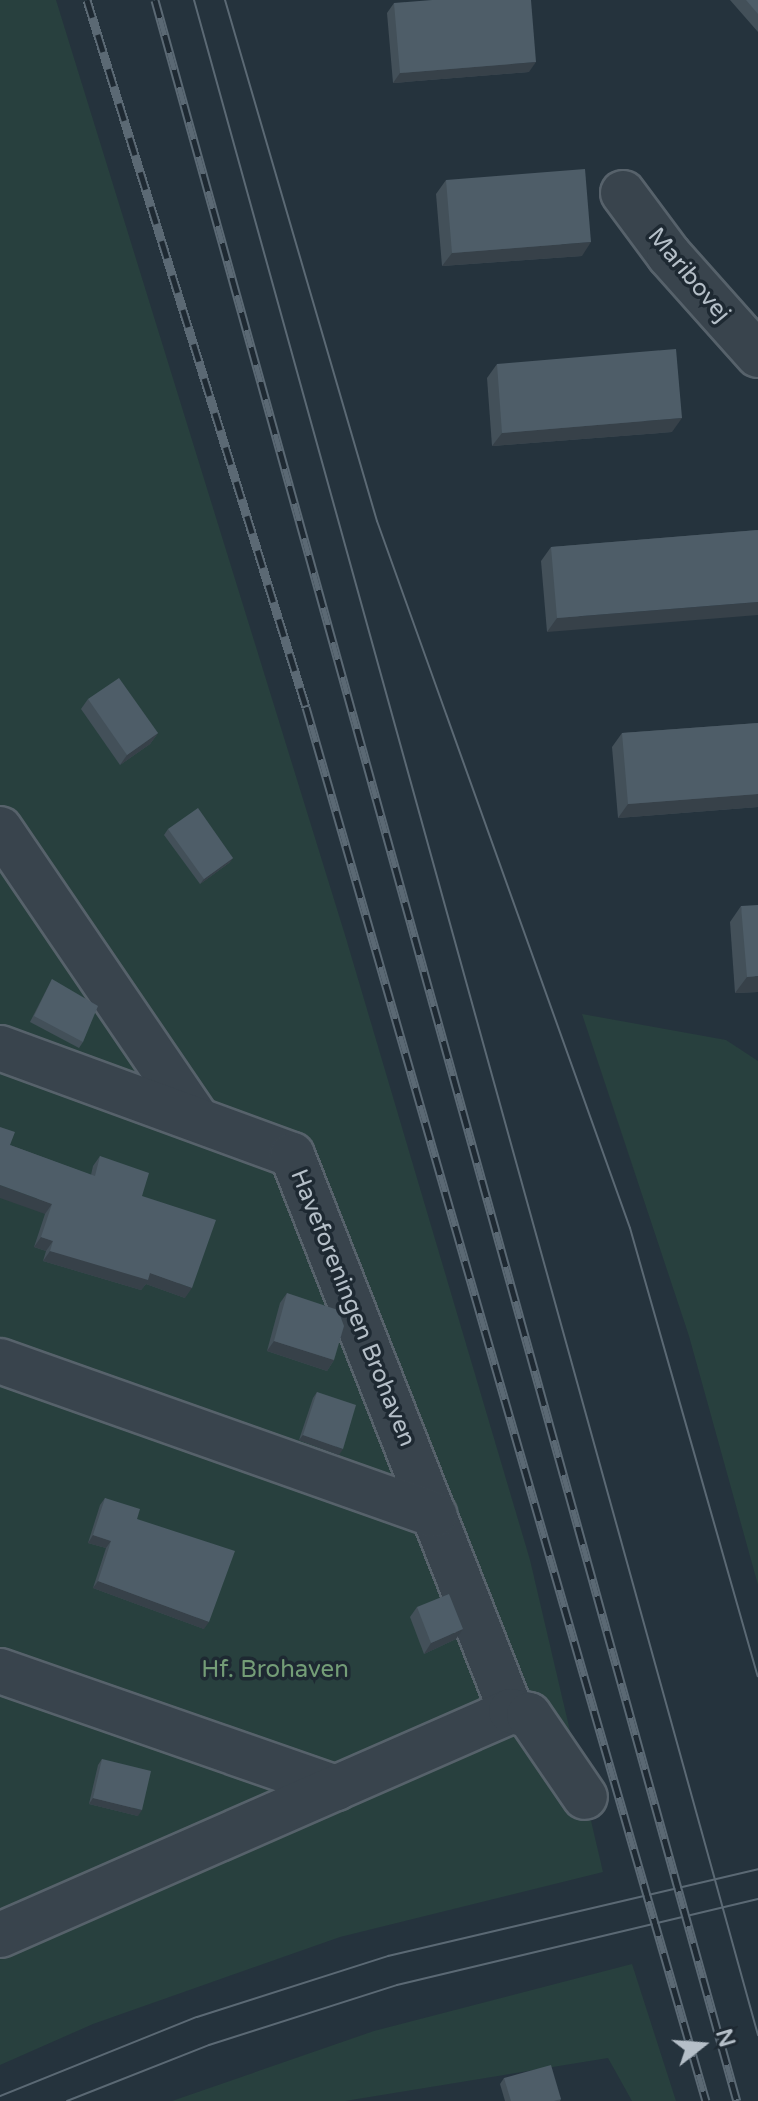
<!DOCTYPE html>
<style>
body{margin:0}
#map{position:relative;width:758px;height:2101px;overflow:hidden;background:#25333d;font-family:"Varela Round",sans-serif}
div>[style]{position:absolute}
.green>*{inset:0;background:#28403e}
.roads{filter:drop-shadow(2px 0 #57626b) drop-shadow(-2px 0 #57626b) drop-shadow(0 2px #57626b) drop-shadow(0 -2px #57626b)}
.minor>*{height:44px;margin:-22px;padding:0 22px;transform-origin:22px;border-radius:22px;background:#39444d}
.tram>*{height:2px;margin:-1px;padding:0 1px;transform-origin:1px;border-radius:1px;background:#5b6974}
.rail>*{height:9px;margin-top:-4.5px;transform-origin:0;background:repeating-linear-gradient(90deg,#1e2932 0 18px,#5b6974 0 36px);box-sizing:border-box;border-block:2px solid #5b6974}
.wall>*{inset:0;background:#435059}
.shaded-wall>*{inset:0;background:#374149}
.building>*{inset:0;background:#4e5d68}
span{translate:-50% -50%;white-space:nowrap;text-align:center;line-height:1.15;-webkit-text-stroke:7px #1e2932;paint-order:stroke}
.street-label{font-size:24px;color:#b5bfc8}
.park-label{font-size:24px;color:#749d77}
.north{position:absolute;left:662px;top:2005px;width:80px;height:80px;-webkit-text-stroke:6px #1e2932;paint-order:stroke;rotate:73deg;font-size:22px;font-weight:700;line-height:32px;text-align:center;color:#b5bfc8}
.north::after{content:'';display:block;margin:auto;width:28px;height:36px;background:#b5bfc8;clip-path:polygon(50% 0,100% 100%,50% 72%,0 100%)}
</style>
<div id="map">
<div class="green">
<div style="clip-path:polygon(0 0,56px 0,345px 935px,530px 1560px,603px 1872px,340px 1937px,93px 2024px,0 2065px)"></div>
<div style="clip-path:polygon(582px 1014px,726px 1040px,758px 1061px,758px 1585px,689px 1336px)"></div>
<div style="clip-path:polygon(632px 1964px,676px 2101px,632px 2101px,608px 2058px,345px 2101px,172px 2101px,374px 2031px)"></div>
</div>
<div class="roads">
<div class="minor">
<div style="left:623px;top:193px;width:77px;rotate:53.4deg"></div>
<div style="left:669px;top:255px;width:134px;rotate:48.3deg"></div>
<div style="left:0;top:829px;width:347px;rotate:55.8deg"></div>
<div style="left:0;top:1048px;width:311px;rotate:20.1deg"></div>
<div style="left:292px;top:1155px;width:598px;rotate:68.5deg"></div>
<div style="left:0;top:1361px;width:461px;rotate:19.5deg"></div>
<div style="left:0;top:1671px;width:356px;rotate:19.2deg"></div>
<div style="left:0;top:1935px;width:558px;rotate:-23.67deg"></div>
<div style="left:511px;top:1711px;width:18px;rotate:13deg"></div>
<div style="left:529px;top:1715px;width:99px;rotate:55.7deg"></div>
</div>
</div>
<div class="tram">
<div style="left:194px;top:0;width:2112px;rotate:74.51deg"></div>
<div style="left:225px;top:0;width:543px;rotate:73.74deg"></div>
<div style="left:377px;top:521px;width:751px;rotate:70.31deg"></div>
<div style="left:630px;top:1228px;width:466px;rotate:74.1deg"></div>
<div style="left:0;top:2096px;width:212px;rotate:-21.9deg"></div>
<div style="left:197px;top:2017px;width:201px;rotate:-17.7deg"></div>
<div style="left:388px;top:1956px;width:380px;rotate:-13.2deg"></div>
<div style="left:67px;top:2101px;width:153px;rotate:-21.5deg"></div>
<div style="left:209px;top:2045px;width:197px;rotate:-17.7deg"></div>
<div style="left:397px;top:1985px;width:371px;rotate:-13.4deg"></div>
</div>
<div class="rail">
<div style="left:87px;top:0;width:740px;rotate:72.79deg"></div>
<div style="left:306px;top:707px;width:1450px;rotate:73.99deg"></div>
<div style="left:155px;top:0;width:2180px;rotate:74.52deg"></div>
</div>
<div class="wall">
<div style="clip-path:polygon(730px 0,758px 0,758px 32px)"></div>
<div style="clip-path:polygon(394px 3px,529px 72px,393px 83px,387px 13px)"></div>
<div style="clip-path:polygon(446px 180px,582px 256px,442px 266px,436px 194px)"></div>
<div style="clip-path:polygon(497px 364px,672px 432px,492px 446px,487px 378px)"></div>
<div style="clip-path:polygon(758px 530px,547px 632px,541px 561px,551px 547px)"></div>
<div style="clip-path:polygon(88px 699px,158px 733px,150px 744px,120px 765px,81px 709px)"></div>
<div style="clip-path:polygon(758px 723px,758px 807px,618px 818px,612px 747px,622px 733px)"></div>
<div style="clip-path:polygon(168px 829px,233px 858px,229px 863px,200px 884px,164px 835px)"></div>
<div style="clip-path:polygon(741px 906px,758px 992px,735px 993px,730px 922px)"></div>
<div style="clip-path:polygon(52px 979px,83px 1042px,79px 1048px,30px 1022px)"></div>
<div style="clip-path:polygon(10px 1145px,91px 1175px,93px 1166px,100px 1156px,142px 1196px,185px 1298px,146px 1284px,141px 1290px,43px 1261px,46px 1251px,34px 1247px,45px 1214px)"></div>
<div style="clip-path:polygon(287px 1293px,334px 1360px,327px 1371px,267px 1351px,280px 1303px)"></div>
<div style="clip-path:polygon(317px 1392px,339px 1455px,299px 1440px,313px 1398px)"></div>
<div style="clip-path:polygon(105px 1498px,137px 1519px,204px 1629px,93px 1588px,106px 1548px,88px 1543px,100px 1505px)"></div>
<div style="clip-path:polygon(417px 1607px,456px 1639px,424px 1654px,410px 1617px)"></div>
<div style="clip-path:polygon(102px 1759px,138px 1816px,89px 1804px,98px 1765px)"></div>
<div style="clip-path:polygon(504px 2078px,561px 2099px,560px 2101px,505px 2101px,500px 2084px)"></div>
</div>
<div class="shaded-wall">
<div style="clip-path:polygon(536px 62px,529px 72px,393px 83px,400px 73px)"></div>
<div style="clip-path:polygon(591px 242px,582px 256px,442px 266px,452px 253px)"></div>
<div style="clip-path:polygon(682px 418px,672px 432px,492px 446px,502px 433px)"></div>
<div style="clip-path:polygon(758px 602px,758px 615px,547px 632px,557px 618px)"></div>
<div style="clip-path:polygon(158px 733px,150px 744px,120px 765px,127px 755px)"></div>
<div style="clip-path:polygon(758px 794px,758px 807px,618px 818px,628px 804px)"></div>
<div style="clip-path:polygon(233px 858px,229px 863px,200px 884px,204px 879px)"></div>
<div style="clip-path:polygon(758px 976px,758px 992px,735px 993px,747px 977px)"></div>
<div style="clip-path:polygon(0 1185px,52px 1204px,45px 1214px,0 1198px)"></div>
<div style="clip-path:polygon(41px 1237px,53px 1241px,46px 1251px,34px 1247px)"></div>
<div style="clip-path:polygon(50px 1251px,150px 1273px,192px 1288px,185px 1298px,146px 1284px,141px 1290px,43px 1261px)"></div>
<div style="clip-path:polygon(274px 1341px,334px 1360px,327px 1371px,267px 1351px)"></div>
<div style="clip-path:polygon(303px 1435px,343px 1449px,339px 1455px,299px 1440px)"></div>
<div style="clip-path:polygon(93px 1535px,111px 1541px,106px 1548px,88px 1543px)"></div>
<div style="clip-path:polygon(98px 1581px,209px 1622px,204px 1629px,93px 1588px)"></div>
<div style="clip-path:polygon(463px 1629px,456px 1639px,424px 1654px,431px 1643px)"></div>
<div style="clip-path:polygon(93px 1798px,142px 1810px,138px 1816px,89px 1804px)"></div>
</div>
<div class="building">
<div style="clip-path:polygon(432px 0,531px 0,536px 62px,400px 73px,394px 3px)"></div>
<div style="clip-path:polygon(746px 0,758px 0,758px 14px)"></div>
<div style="clip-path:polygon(585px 169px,591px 242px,452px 253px,446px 180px)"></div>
<div style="clip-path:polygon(676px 349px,682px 418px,502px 433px,497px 364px)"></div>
<div style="clip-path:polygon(758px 530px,758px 602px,557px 618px,551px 547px)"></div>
<div style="clip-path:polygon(119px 678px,158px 733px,127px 755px,88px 699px)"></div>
<div style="clip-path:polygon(758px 723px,758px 794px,628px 804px,622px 733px)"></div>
<div style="clip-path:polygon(198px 808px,233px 858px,204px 879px,168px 829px)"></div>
<div style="clip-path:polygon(758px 905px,758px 976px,747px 977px,741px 906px)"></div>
<div style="clip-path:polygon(52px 979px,98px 1006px,83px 1042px,34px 1016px)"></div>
<div style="clip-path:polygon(0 1127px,15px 1132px,10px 1145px,95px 1176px,100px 1156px,149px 1173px,142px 1196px,216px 1220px,192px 1288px,150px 1273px,148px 1280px,50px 1251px,53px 1241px,41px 1237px,52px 1204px,0 1185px)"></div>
<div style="clip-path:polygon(287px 1293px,338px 1310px,344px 1326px,334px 1360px,274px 1341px)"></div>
<div style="clip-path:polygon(317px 1392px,356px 1405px,343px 1449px,303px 1435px)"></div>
<div style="clip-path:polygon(105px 1498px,140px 1509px,137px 1519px,235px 1551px,209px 1622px,98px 1581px,111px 1541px,93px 1535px)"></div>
<div style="clip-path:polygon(449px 1594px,463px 1629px,431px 1643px,417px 1607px)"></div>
<div style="clip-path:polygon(102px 1759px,151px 1771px,142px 1810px,93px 1798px)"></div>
<div style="clip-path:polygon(551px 2065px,561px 2099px,554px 2101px,511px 2101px,504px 2078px)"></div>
</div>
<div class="street-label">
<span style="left:689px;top:275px;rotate:50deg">Maribovej</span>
<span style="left:353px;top:1308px;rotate:68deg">Haveforeningen Brohaven</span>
</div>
<div class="park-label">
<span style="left:275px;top:1670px">Hf. Brohaven</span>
</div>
<div class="north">N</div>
</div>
